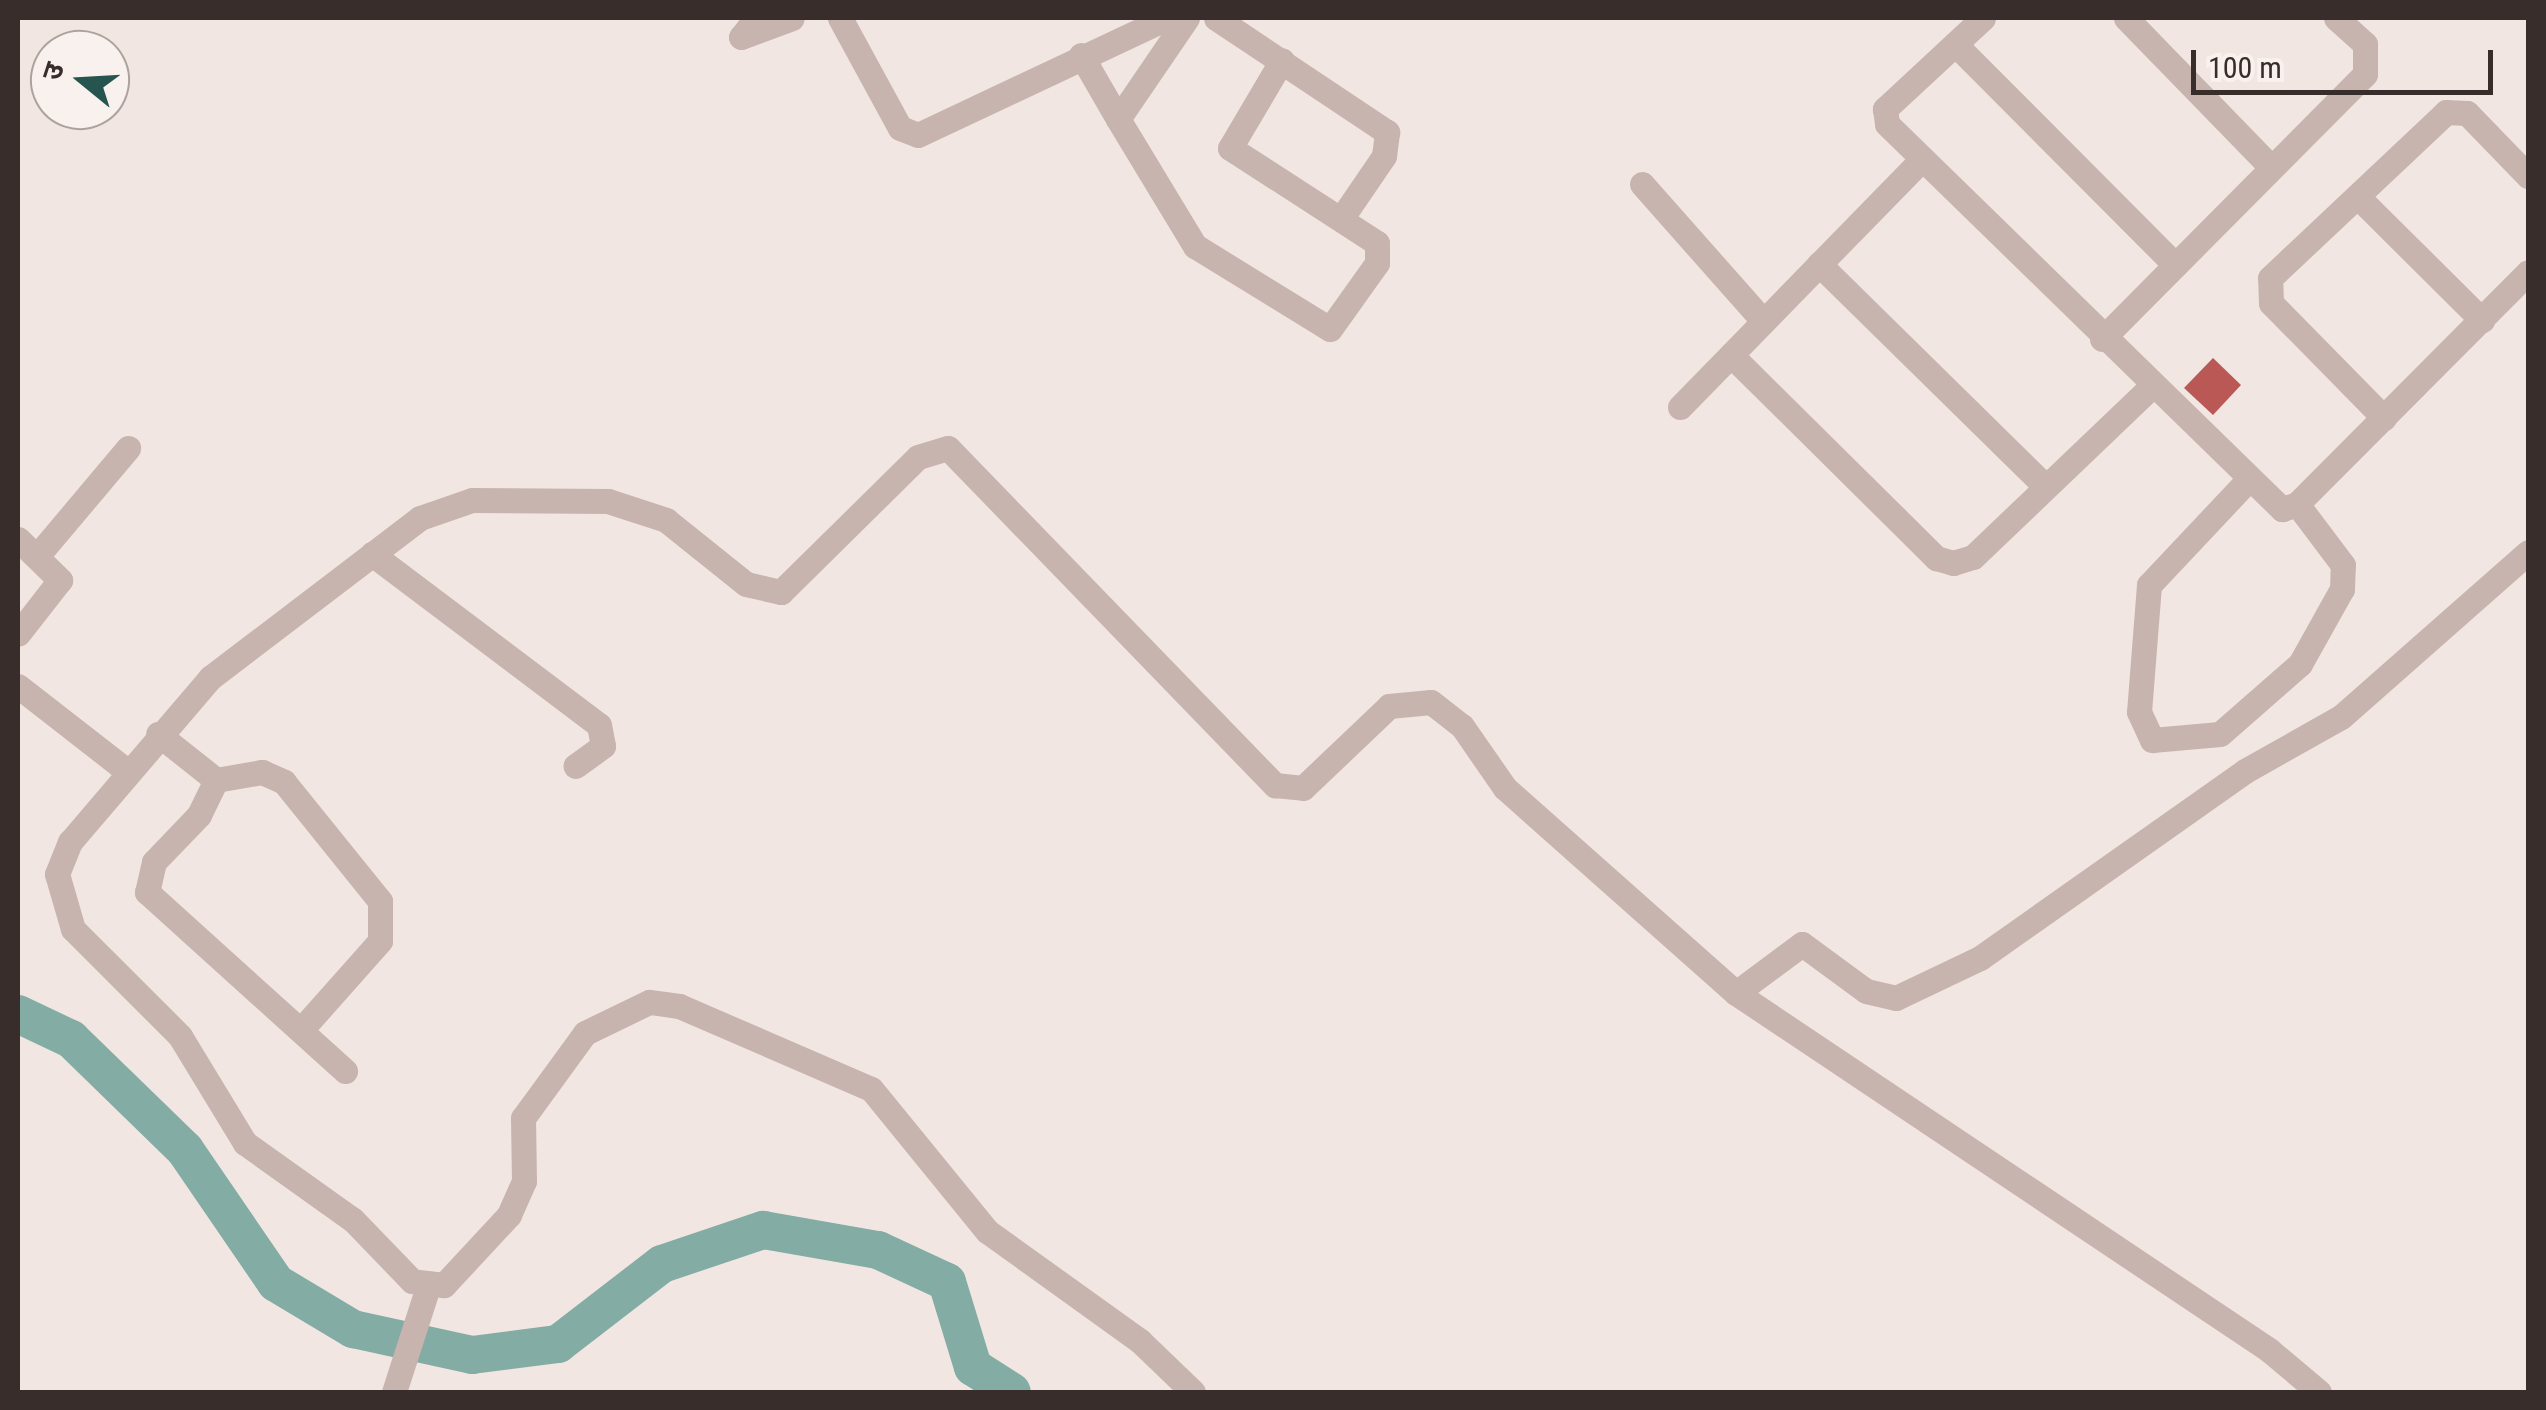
<!DOCTYPE html>
<meta charset="utf-8">
<style>
body{margin:0}
#map{position:relative;width:2546px;height:1410px;overflow:hidden;background:#f1e6e1;font-family:"Roboto Condensed","Noto Sans Devanagari",sans-serif}
div>[style]{position:absolute}
.river>*{height:38px;margin:-19px;padding:0 19px;transform-origin:19px;border-radius:19px;background:#82aca4}
.building>*{inset:0;background:#ba5856}
.minor>*{height:25px;margin:-12.5px;padding:0 12.5px;transform-origin:12.5px;border-radius:12.5px;background:#c8b4ae}
span{translate:-50% -50%;white-space:nowrap;text-align:center;line-height:1.15;-webkit-text-stroke:10px #f9f1ed;paint-order:stroke}
.frame{position:absolute;inset:0;border:20px solid #382d2b;pointer-events:none}
.north{position:absolute;left:30px;top:30px;width:100px;height:100px;box-sizing:border-box;background:#f9f1ed;border:2px solid #aca39f;border-radius:50%;rotate:288deg;font-size:28px;font-weight:700;line-height:40px;text-align:center;color:#382d2b}
.north::after{content:'';display:block;margin:auto;width:35px;height:45px;background:#25554e;clip-path:polygon(50% 0,100% 100%,50% 72%,0 100%)}
.scale{position:absolute;left:2191px;top:50px;width:302px;height:45px;box-sizing:border-box;border:5px solid #382d2b;border-top:0;padding-left:12px;font-size:30px;line-height:35px;white-space:nowrap;color:#382d2b;-webkit-text-stroke:8px #f9f1ed;paint-order:stroke}
</style>
<div id="map">
<div class="river">
<div style="left:18px;top:1014px;width:59px;rotate:25.3deg"></div>
<div style="left:71px;top:1039px;width:159px;rotate:44.2deg"></div>
<div style="left:185px;top:1150px;width:161px;rotate:55.6deg"></div>
<div style="left:276px;top:1283px;width:90px;rotate:30.9deg"></div>
<div style="left:353px;top:1329px;width:122px;rotate:12.3deg"></div>
<div style="left:472px;top:1355px;width:87px;rotate:-7.3deg"></div>
<div style="left:558px;top:1344px;width:131px;rotate:-37.6deg"></div>
<div style="left:662px;top:1264px;width:107px;rotate:-18.6deg"></div>
<div style="left:763px;top:1230px;width:117px;rotate:9.9deg"></div>
<div style="left:878px;top:1250px;width:76px;rotate:24.9deg"></div>
<div style="left:947px;top:1282px;width:89px;rotate:73deg"></div>
<div style="left:973px;top:1367px;width:46px;rotate:32.7deg"></div>
</div>
<div class="building">
<div style="clip-path:polygon(2213px 358px,2241px 385px,2213px 415px,2184px 388px)"></div>
</div>
<div class="minor">
<div style="left:756px;top:18px;width:24px;rotate:128deg"></div>
<div style="left:741px;top:37px;width:54px;rotate:-20.4deg"></div>
<div style="left:840px;top:18px;width:125px;rotate:61.4deg"></div>
<div style="left:900px;top:128px;width:19px;rotate:21deg"></div>
<div style="left:918px;top:135px;width:275px;rotate:-25.2deg"></div>
<div style="left:1187px;top:18px;width:122px;rotate:124.3deg"></div>
<div style="left:1118px;top:119px;width:149px;rotate:58.8deg"></div>
<div style="left:1195px;top:246px;width:158px;rotate:31.6deg"></div>
<div style="left:1330px;top:329px;width:81px;rotate:-54.5deg"></div>
<div style="left:1377px;top:263px;width:20px;rotate:-90deg"></div>
<div style="left:1377px;top:243px;width:175px;rotate:-147.1deg"></div>
<div style="left:1230px;top:148px;width:102px;rotate:-59.4deg"></div>
<div style="left:1216px;top:18px;width:206px;rotate:33.7deg"></div>
<div style="left:1387px;top:132px;width:24px;rotate:97deg"></div>
<div style="left:1384px;top:156px;width:76px;rotate:124.3deg"></div>
<div style="left:1983px;top:18px;width:134px;rotate:137.1deg"></div>
<div style="left:1885px;top:109px;width:15px;rotate:82deg"></div>
<div style="left:1887px;top:124px;width:552px;rotate:44.27deg"></div>
<div style="left:2282px;top:509px;width:16px;rotate:-18deg"></div>
<div style="left:2297px;top:504px;width:327px;rotate:-45.1deg"></div>
<div style="left:2126px;top:18px;width:208px;rotate:45.8deg"></div>
<div style="left:1955px;top:44px;width:312px;rotate:45.1deg"></div>
<div style="left:1081px;top:55px;width:74px;rotate:60deg"></div>
<div style="left:1642px;top:184px;width:183px;rotate:48.5deg"></div>
<div style="left:2358px;top:197px;width:175px;rotate:44.8deg"></div>
<div style="left:1819px;top:264px;width:318px;rotate:44.5deg"></div>
<div style="left:2102px;top:339px;width:373px;rotate:-45.2deg"></div>
<div style="left:2365px;top:74px;width:30px;rotate:-90deg"></div>
<div style="left:2365px;top:44px;width:39px;rotate:-138deg"></div>
<div style="left:1731px;top:355px;width:289px;rotate:44.7deg"></div>
<div style="left:1936px;top:558px;width:18px;rotate:16deg"></div>
<div style="left:1953px;top:563px;width:21px;rotate:-17deg"></div>
<div style="left:1973px;top:557px;width:246px;rotate:-43.7deg"></div>
<div style="left:1680px;top:407px;width:347px;rotate:-45.7deg"></div>
<div style="left:2384px;top:418px;width:161px;rotate:-134.5deg"></div>
<div style="left:2271px;top:303px;width:25px;rotate:-92deg"></div>
<div style="left:2270px;top:278px;width:242px;rotate:-43.3deg"></div>
<div style="left:2446px;top:112px;width:21px;rotate:3deg"></div>
<div style="left:2467px;top:113px;width:88px;rotate:45.9deg"></div>
<div style="left:2247px;top:481px;width:143px;rotate:133.3deg"></div>
<div style="left:2149px;top:585px;width:127px;rotate:94.5deg"></div>
<div style="left:2139px;top:712px;width:31px;rotate:65deg"></div>
<div style="left:2152px;top:740px;width:68px;rotate:-5deg"></div>
<div style="left:2220px;top:734px;width:106px;rotate:-41.2deg"></div>
<div style="left:2300px;top:664px;width:86px;rotate:-60.8deg"></div>
<div style="left:2342px;top:589px;width:24px;rotate:-88deg"></div>
<div style="left:2343px;top:565px;width:76px;rotate:-127deg"></div>
<div style="left:18px;top:539px;width:59px;rotate:44.3deg"></div>
<div style="left:60px;top:580px;width:68px;rotate:127.9deg"></div>
<div style="left:372px;top:554px;width:284px;rotate:37deg"></div>
<div style="left:599px;top:725px;width:21px;rotate:79deg"></div>
<div style="left:603px;top:746px;width:34px;rotate:144deg"></div>
<div style="left:38px;top:555px;width:140px;rotate:-49.9deg"></div>
<div style="left:18px;top:686px;width:138px;rotate:37.9deg"></div>
<div style="left:158px;top:734px;width:74px;rotate:38.4deg"></div>
<div style="left:216px;top:780px;width:47px;rotate:-9.9deg"></div>
<div style="left:262px;top:772px;width:24px;rotate:24deg"></div>
<div style="left:284px;top:782px;width:153px;rotate:51.1deg"></div>
<div style="left:380px;top:901px;width:40px;rotate:90deg"></div>
<div style="left:380px;top:941px;width:119px;rotate:131.6deg"></div>
<div style="left:216px;top:780px;width:39px;rotate:116deg"></div>
<div style="left:199px;top:815px;width:65px;rotate:133.8deg"></div>
<div style="left:154px;top:862px;width:31px;rotate:103deg"></div>
<div style="left:147px;top:892px;width:267px;rotate:42.1deg"></div>
<div style="left:1736px;top:993px;width:642px;rotate:33.81deg"></div>
<div style="left:2269px;top:1350px;width:65px;rotate:40deg"></div>
<div style="left:394px;top:1392px;width:110px;rotate:-72.1deg"></div>
<div style="left:1193px;top:1392px;width:74px;rotate:-136.1deg"></div>
<div style="left:1140px;top:1341px;width:188px;rotate:-144.3deg"></div>
<div style="left:987px;top:1231px;width:183px;rotate:-129.2deg"></div>
<div style="left:871px;top:1089px;width:209px;rotate:-156.6deg"></div>
<div style="left:679px;top:1006px;width:30px;rotate:-172deg"></div>
<div style="left:649px;top:1002px;width:71px;rotate:154.2deg"></div>
<div style="left:585px;top:1033px;width:105px;rotate:126.1deg"></div>
<div style="left:523px;top:1118px;width:63px;rotate:89.1deg"></div>
<div style="left:524px;top:1181px;width:37px;rotate:114deg"></div>
<div style="left:509px;top:1215px;width:96px;rotate:132.9deg"></div>
<div style="left:444px;top:1285px;width:32px;rotate:-173deg"></div>
<div style="left:412px;top:1281px;width:85px;rotate:-134deg"></div>
<div style="left:353px;top:1220px;width:133px;rotate:-144.5deg"></div>
<div style="left:245px;top:1143px;width:125px;rotate:-121.3deg"></div>
<div style="left:180px;top:1036px;width:151px;rotate:-135deg"></div>
<div style="left:73px;top:929px;width:57px;rotate:-106.2deg"></div>
<div style="left:57px;top:874px;width:35px;rotate:-68deg"></div>
<div style="left:70px;top:842px;width:216px;rotate:-49.5deg"></div>
<div style="left:210px;top:678px;width:264px;rotate:-37.3deg"></div>
<div style="left:420px;top:518px;width:55px;rotate:-19.1deg"></div>
<div style="left:472px;top:500px;width:136px;rotate:0.4deg"></div>
<div style="left:608px;top:501px;width:61px;rotate:18.1deg"></div>
<div style="left:666px;top:520px;width:102px;rotate:38.7deg"></div>
<div style="left:746px;top:584px;width:36px;rotate:13deg"></div>
<div style="left:781px;top:592px;width:192px;rotate:-44.6deg"></div>
<div style="left:918px;top:457px;width:31px;rotate:-17deg"></div>
<div style="left:948px;top:448px;width:470px;rotate:45.9deg"></div>
<div style="left:1275px;top:785px;width:28px;rotate:6deg"></div>
<div style="left:1303px;top:788px;width:119px;rotate:-43.6deg"></div>
<div style="left:1389px;top:706px;width:42px;rotate:-5.4deg"></div>
<div style="left:1431px;top:702px;width:39px;rotate:38deg"></div>
<div style="left:1462px;top:726px;width:75px;rotate:55.3deg"></div>
<div style="left:1505px;top:788px;width:309px;rotate:41.6deg"></div>
<div style="left:1736px;top:993px;width:82px;rotate:-36.6deg"></div>
<div style="left:1802px;top:944px;width:79px;rotate:36.3deg"></div>
<div style="left:1866px;top:991px;width:31px;rotate:13deg"></div>
<div style="left:1896px;top:998px;width:93px;rotate:-25.5deg"></div>
<div style="left:1980px;top:958px;width:324px;rotate:-35.2deg"></div>
<div style="left:2245px;top:771px;width:110px;rotate:-29.4deg"></div>
<div style="left:2341px;top:717px;width:249px;rotate:-41.4deg"></div>
</div>
<div class="frame"></div>
<div class="north">उ</div>
<div class="scale">100 m</div>
</div>
